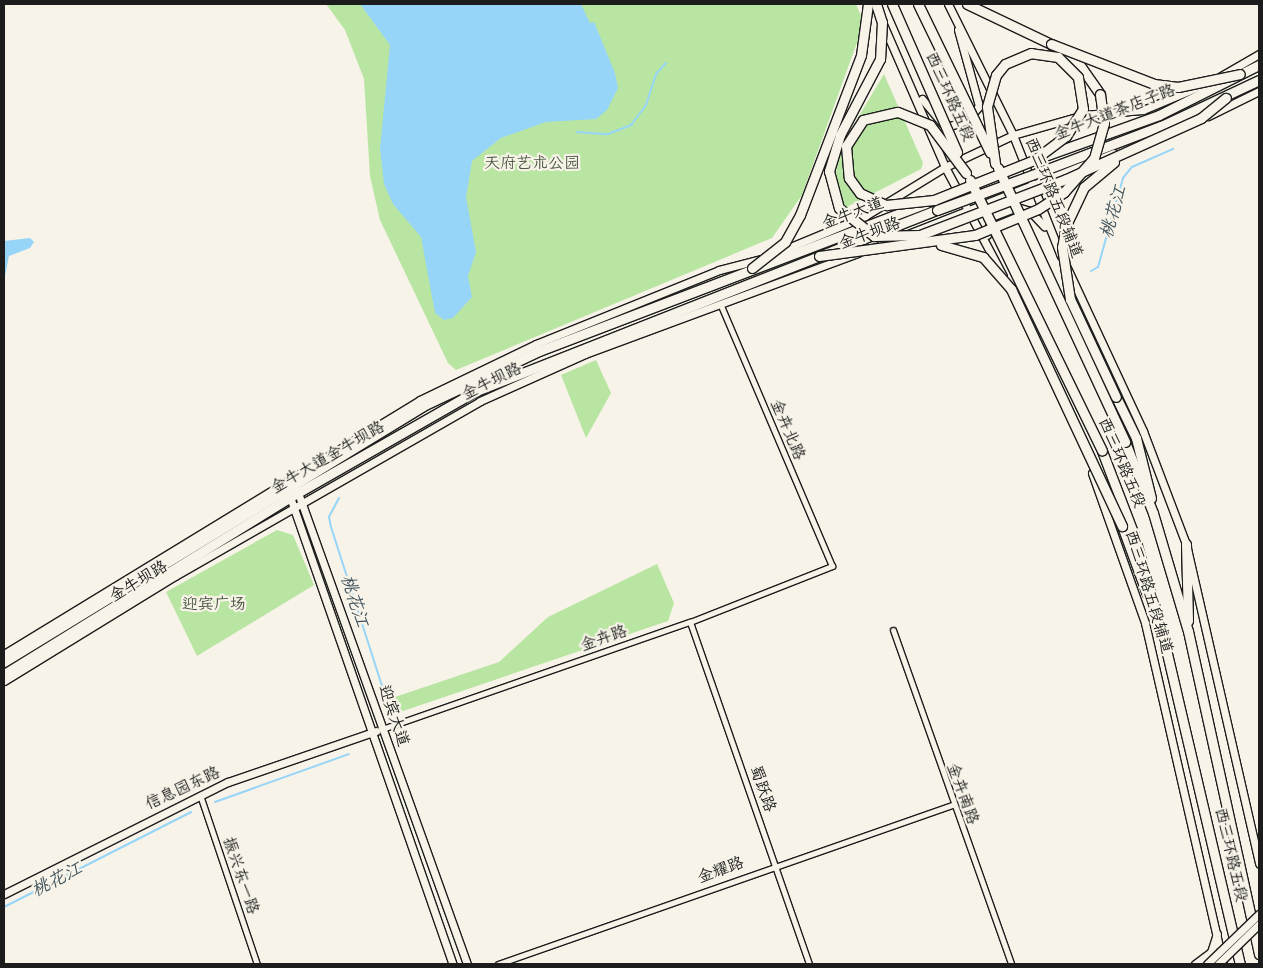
<!DOCTYPE html>
<meta charset="utf-8">
<style>
body{margin:0}
#map{position:relative;width:1263px;height:968px;overflow:hidden;background:#f7f3e8;font-family:Mynerve,"LXGW WenKai TC",sans-serif}
div>[style]{position:absolute}
.green>*{inset:0;background:#b9e5a2}
.water>*{inset:0;background:#97d5f8}
.stream>*{height:2px;margin:-1px;padding:0 1px;transform-origin:1px;border-radius:1px;background:#97d5f8}
.roads{filter:drop-shadow(1px 0 #1c1c1c) drop-shadow(-1px 0 #1c1c1c) drop-shadow(0 1px #1c1c1c) drop-shadow(0 -1px #1c1c1c)}
.street>*{height:5px;margin:-2.5px;padding:0 2.5px;transform-origin:2.5px;border-radius:2.5px;background:#f7f3e8}
.secondary>*{height:7px;margin:-3.5px;padding:0 3.5px;transform-origin:3.5px;border-radius:3.5px;background:#f7f3e8}
.highway>*{height:9px;margin:-4.5px;padding:0 4.5px;transform-origin:4.5px;border-radius:4.5px;background:#f7f3e8}
.bridges{filter:drop-shadow(1px 0 #1c1c1c) drop-shadow(-1px 0 #1c1c1c) drop-shadow(0 1px #1c1c1c) drop-shadow(0 -1px #1c1c1c)}
.secondary-bridge>*{height:7px;margin:-3.5px;padding:0 3.5px;transform-origin:3.5px;border-radius:3.5px;background:#f7f3e8}
.highway-bridge>*{height:9px;margin:-4.5px;padding:0 4.5px;transform-origin:4.5px;border-radius:4.5px;background:#f7f3e8}
span{translate:-50% -50%;white-space:nowrap;text-align:center;line-height:1.15;-webkit-text-stroke:4.5px #f7f3e8;paint-order:stroke}
.street-label{font-size:16px;color:#1c1c1c}
.park-label{font-size:16px;color:#4b5844}
.water-label{font-size:18px;color:#41545e;font-style:italic}
.frame{position:absolute;inset:0;border:5px solid #1c1c1c;pointer-events:none}
</style>
<div id="map">
<div class="green">
<div style="clip-path:polygon(326px 4px,856px 4px,864px 23px,802px 195px,772px 238px,456px 370px,448px 363px,380px 220px,370px 176px,364px 79px,345px 30px)"></div>
<div style="clip-path:polygon(884px 74px,923px 163px,921px 169px,845px 208px,835px 180px,840px 148px)"></div>
<div style="clip-path:polygon(596px 360px,611px 393px,586px 438px,561px 375px)"></div>
<div style="clip-path:polygon(277px 530px,293px 535px,314px 585px,197px 656px,166px 592px)"></div>
<div style="clip-path:polygon(657px 564px,674px 603px,668px 621px,403px 711px,390px 703px,389px 699px,499px 662px,548px 617px)"></div>
</div>
<div class="water">
<div style="clip-path:polygon(360px 4px,581px 4px,590px 23px,594px 22px,615px 73px,618px 88px,607px 110px,596px 119px,546px 122px,501px 138px,472px 161px,466px 197px,476px 252px,468px 276px,472px 297px,453px 318px,444px 320px,435px 313px,421px 237px,393px 204px,384px 184px,380px 149px,390px 45px)"></div>
<div style="clip-path:polygon(30px 238px,34px 242px,30px 248px,9px 256px,4px 281px,4px 241px)"></div>
</div>
<div class="stream">
<div style="left:577px;top:132px;width:31px;rotate:4deg"></div>
<div style="left:608px;top:134px;width:25px;rotate:-21deg"></div>
<div style="left:631px;top:125px;width:25px;rotate:-53deg"></div>
<div style="left:646px;top:105px;width:33px;rotate:-72deg"></div>
<div style="left:656px;top:74px;width:15px;rotate:-48deg"></div>
<div style="left:1091px;top:271px;width:8px;rotate:-30deg"></div>
<div style="left:1098px;top:267px;width:92px;rotate:-74.3deg"></div>
<div style="left:1123px;top:178px;width:14px;rotate:-51deg"></div>
<div style="left:1132px;top:167px;width:45px;rotate:-23.7deg"></div>
<div style="left:339px;top:498px;width:21px;rotate:118deg"></div>
<div style="left:329px;top:517px;width:10px;rotate:79deg"></div>
<div style="left:331px;top:527px;width:187px;rotate:72.2deg"></div>
<div style="left:215px;top:802px;width:142px;rotate:-19.7deg"></div>
<div style="left:4px;top:907px;width:210px;rotate:-26.9deg"></div>
</div>
<div class="roads">
<div class="street">
<div style="left:690px;top:622px;width:362px;rotate:70.8deg"></div>
<div style="left:893px;top:630px;width:354px;rotate:70.5deg"></div>
<div style="left:382px;top:729px;width:326px;rotate:-19.2deg"></div>
<div style="left:690px;top:622px;width:153px;rotate:-21.5deg"></div>
<div style="left:832px;top:566px;width:285px;rotate:-113.1deg"></div>
<div style="left:200px;top:795px;width:178px;rotate:71.4deg"></div>
<div style="left:498px;top:964px;width:482px;rotate:-19.3deg"></div>
</div>
<div class="secondary">
<div style="left:948px;top:4px;width:146px;rotate:63.6deg"></div>
<div style="left:1013px;top:135px;width:130px;rotate:68.4deg"></div>
<div style="left:882px;top:22px;width:158px;rotate:66.5deg"></div>
<div style="left:945px;top:167px;width:123px;rotate:62deg"></div>
<div style="left:1221px;top:76px;width:44px;rotate:-30.1deg"></div>
<div style="left:922px;top:99px;width:31px;rotate:50deg"></div>
<div style="left:942px;top:123px;width:9px;rotate:21deg"></div>
<div style="left:950px;top:126px;width:18px;rotate:-19deg"></div>
<div style="left:967px;top:120px;width:18px;rotate:-49deg"></div>
<div style="left:979px;top:106px;width:79px;rotate:-105.4deg"></div>
<div style="left:1208px;top:116px;width:57px;rotate:-26.1deg"></div>
<div style="left:987px;top:235px;width:18px;rotate:-77deg"></div>
<div style="left:991px;top:217px;width:28px;rotate:-21deg"></div>
<div style="left:1017px;top:207px;width:14px;rotate:17deg"></div>
<div style="left:1030px;top:211px;width:21px;rotate:47deg"></div>
<div style="left:880px;top:245px;width:251px;rotate:-21.5deg"></div>
<div style="left:771px;top:255px;width:102px;rotate:-22.5deg"></div>
<div style="left:865px;top:216px;width:94px;rotate:-31.5deg"></div>
<div style="left:945px;top:167px;width:75px;rotate:-25.2deg"></div>
<div style="left:1013px;top:135px;width:73px;rotate:-15.9deg"></div>
<div style="left:1083px;top:115px;width:60px;rotate:-4.8deg"></div>
<div style="left:1143px;top:110px;width:73px;rotate:-22.7deg"></div>
<div style="left:1067px;top:268px;width:180px;rotate:65deg"></div>
<div style="left:1143px;top:431px;width:121px;rotate:69.2deg"></div>
<div style="left:1186px;top:544px;width:328px;rotate:77.1deg"></div>
<div style="left:1092px;top:473px;width:159px;rotate:70.5deg"></div>
<div style="left:1145px;top:623px;width:350px;rotate:77.1deg"></div>
<div style="left:297px;top:490px;width:504px;rotate:70.27deg"></div>
<div style="left:289px;top:494px;width:498px;rotate:70.8deg"></div>
<div style="left:4px;top:654px;width:487px;rotate:-31.4deg"></div>
<div style="left:420px;top:400px;width:129px;rotate:-25.8deg"></div>
<div style="left:536px;top:344px;width:197px;rotate:-22deg"></div>
<div style="left:719px;top:270px;width:43px;rotate:-14.7deg"></div>
<div style="left:4px;top:681px;width:201px;rotate:-31.6deg"></div>
<div style="left:175px;top:576px;width:352px;rotate:-29.8deg"></div>
<div style="left:480px;top:401px;width:115px;rotate:-24.1deg"></div>
<div style="left:585px;top:354px;width:291px;rotate:-20.3deg"></div>
<div style="left:4px;top:894px;width:250px;rotate:-26.6deg"></div>
<div style="left:228px;top:782px;width:157px;rotate:-19deg"></div>
<div style="left:1195px;top:964px;width:20px;rotate:-37deg"></div>
<div style="left:1211px;top:952px;width:19px;rotate:-72deg"></div>
</div>
<div class="highway">
<div style="left:967px;top:4px;width:93px;rotate:25.5deg"></div>
<div style="left:1051px;top:44px;width:34px;rotate:36deg"></div>
<div style="left:1079px;top:64px;width:37px;rotate:55deg"></div>
<div style="left:1039px;top:158px;width:127px;rotate:-19.7deg"></div>
<div style="left:1159px;top:115px;width:112px;rotate:-26.6deg"></div>
<div style="left:1037px;top:173px;width:133px;rotate:-20.8deg"></div>
<div style="left:1161px;top:126px;width:108px;rotate:-25.1deg"></div>
<div style="left:1116px;top:397px;width:46px;rotate:64deg"></div>
<div style="left:1136px;top:438px;width:62px;rotate:76deg"></div>
<div style="left:1125px;top:442px;width:76px;rotate:68.5deg"></div>
<div style="left:1153px;top:513px;width:123px;rotate:73.5deg"></div>
<div style="left:1188px;top:631px;width:331px;rotate:77.6deg"></div>
<div style="left:1102px;top:451px;width:90px;rotate:69.1deg"></div>
<div style="left:1134px;top:535px;width:101px;rotate:73.9deg"></div>
<div style="left:1162px;top:632px;width:341px;rotate:76.8deg"></div>
<div style="left:1122px;top:526px;width:72px;rotate:69.8deg"></div>
<div style="left:1186px;top:544px;width:77px;rotate:88.5deg"></div>
<div style="left:4px;top:662px;width:491px;rotate:-31.4deg"></div>
<div style="left:423px;top:406px;width:128px;rotate:-25.4deg"></div>
<div style="left:539px;top:351px;width:414px;rotate:-20.9deg"></div>
<div style="left:4px;top:674px;width:347px;rotate:-31.7deg"></div>
<div style="left:299px;top:492px;width:202px;rotate:-29.7deg"></div>
<div style="left:474px;top:392px;width:497px;rotate:-21.5deg"></div>
</div>
</div>
<div class="bridges">
<div class="secondary-bridge">
<div style="left:1207px;top:964px;width:72px;rotate:-43.9deg"></div>
<div style="left:1218px;top:964px;width:57px;rotate:-44.3deg"></div>
</div>
<div class="highway-bridge">
<div style="left:876px;top:4px;width:19px;rotate:72deg"></div>
<div style="left:882px;top:22px;width:37px;rotate:93deg"></div>
<div style="left:880px;top:59px;width:86px;rotate:117.8deg"></div>
<div style="left:840px;top:135px;width:38px;rotate:107deg"></div>
<div style="left:829px;top:171px;width:38px;rotate:75deg"></div>
<div style="left:839px;top:208px;width:45px;rotate:38.7deg"></div>
<div style="left:874px;top:236px;width:46px;rotate:-1.2deg"></div>
<div style="left:920px;top:235px;width:156px;rotate:-21deg"></div>
<div style="left:1066px;top:179px;width:148px;rotate:-24.3deg"></div>
<div style="left:1201px;top:118px;width:32px;rotate:-39deg"></div>
<div style="left:892px;top:4px;width:162px;rotate:66.3deg"></div>
<div style="left:918px;top:4px;width:165px;rotate:64.1deg"></div>
<div style="left:1051px;top:44px;width:110px;rotate:21.2deg"></div>
<div style="left:1154px;top:84px;width:24px;rotate:7deg"></div>
<div style="left:1178px;top:87px;width:63px;rotate:-11.8deg"></div>
<div style="left:1114px;top:162px;width:39px;rotate:140deg"></div>
<div style="left:1084px;top:187px;width:42px;rotate:115.3deg"></div>
<div style="left:1066px;top:225px;width:22px;rotate:100deg"></div>
<div style="left:1062px;top:247px;width:53px;rotate:81.3deg"></div>
<div style="left:1070px;top:299px;width:108px;rotate:64.9deg"></div>
<div style="left:998px;top:168px;width:302px;rotate:65.1deg"></div>
<div style="left:966px;top:173px;width:60px;rotate:-126.9deg"></div>
<div style="left:930px;top:125px;width:35px;rotate:-158deg"></div>
<div style="left:897px;top:112px;width:35px;rotate:167deg"></div>
<div style="left:863px;top:120px;width:31px;rotate:123deg"></div>
<div style="left:846px;top:146px;width:32px;rotate:85deg"></div>
<div style="left:849px;top:178px;width:19px;rotate:54deg"></div>
<div style="left:860px;top:193px;width:29px;rotate:25deg"></div>
<div style="left:886px;top:205px;width:48px;rotate:-5.9deg"></div>
<div style="left:934px;top:200px;width:108px;rotate:-21.8deg"></div>
<div style="left:1034px;top:160px;width:40px;rotate:-37deg"></div>
<div style="left:1066px;top:136px;width:32px;rotate:-58deg"></div>
<div style="left:1083px;top:109px;width:32px;rotate:-99deg"></div>
<div style="left:1078px;top:77px;width:28px;rotate:-135deg"></div>
<div style="left:1058px;top:57px;width:27px;rotate:-172deg"></div>
<div style="left:1031px;top:53px;width:28px;rotate:157deg"></div>
<div style="left:1005px;top:64px;width:14px;rotate:129deg"></div>
<div style="left:996px;top:75px;width:33px;rotate:106deg"></div>
<div style="left:987px;top:107px;width:57px;rotate:81.9deg"></div>
<div style="left:970px;top:180px;width:301px;rotate:64deg"></div>
<div style="left:937px;top:210px;width:107px;rotate:-20.3deg"></div>
<div style="left:941px;top:245px;width:44px;rotate:15.9deg"></div>
<div style="left:983px;top:257px;width:43px;rotate:48.8deg"></div>
<div style="left:1011px;top:289px;width:262px;rotate:64.9deg"></div>
<div style="left:819px;top:256px;width:157px;rotate:-7.7deg"></div>
<div style="left:975px;top:235px;width:68px;rotate:-22.4deg"></div>
<div style="left:1038px;top:209px;width:31px;rotate:-33deg"></div>
<div style="left:1064px;top:192px;width:45px;rotate:-48.6deg"></div>
<div style="left:1094px;top:158px;width:36px;rotate:-74deg"></div>
<div style="left:1104px;top:123px;width:29px;rotate:-98deg"></div>
<div style="left:752px;top:268px;width:42px;rotate:-38.2deg"></div>
<div style="left:785px;top:242px;width:31px;rotate:-61deg"></div>
<div style="left:800px;top:215px;width:171px;rotate:-69.1deg"></div>
<div style="left:861px;top:55px;width:51px;rotate:-82.2deg"></div>
</div>
</div>
<div class="street-label">
<span style="left:949px;top:97px;rotate:66deg">西三环路五段</span>
<span style="left:1115px;top:113px;rotate:-21deg">金牛大道茶店子路</span>
<span style="left:1053px;top:198px;rotate:68deg">西三环路五段辅道</span>
<span style="left:853px;top:214px;rotate:-20deg">金牛大道</span>
<span style="left:870px;top:234px;rotate:-20deg">金牛坝路</span>
<span style="left:492px;top:382px;rotate:-26deg">金牛坝路</span>
<span style="left:787px;top:430px;rotate:67deg">金卉北路</span>
<span style="left:328px;top:458px;rotate:-30deg">金牛大道金牛坝路</span>
<span style="left:1121px;top:463px;rotate:67deg">西三环路五段</span>
<span style="left:139px;top:582px;rotate:-31deg">金牛坝路</span>
<span style="left:1148px;top:592px;rotate:73deg">西三环路五段辅道</span>
<span style="left:604px;top:639px;rotate:-19deg">金卉路</span>
<span style="left:393px;top:716px;rotate:71deg">迎宾大道</span>
<span style="left:183px;top:789px;rotate:-25deg">信息园东路</span>
<span style="left:762px;top:789px;rotate:71deg">蜀跃路</span>
<span style="left:962px;top:794px;rotate:70deg">金卉南路</span>
<span style="left:1230px;top:855px;rotate:77deg">西三环路五段</span>
<span style="left:721px;top:871px;rotate:-20deg">金耀路</span>
<span style="left:240px;top:876px;rotate:71deg">振兴东一路</span>
</div>
<div class="park-label">
<span style="left:532px;top:164px">天府艺术公园</span>
<span style="left:214px;top:605px">迎宾广场</span>
</div>
<div class="water-label">
<span style="left:1114px;top:212px;rotate:-74deg">桃花江</span>
<span style="left:354px;top:601px;rotate:72deg">桃花江</span>
<span style="left:57px;top:880px;rotate:-27deg">桃花江</span>
</div>
<div class="frame"></div>
</div>
